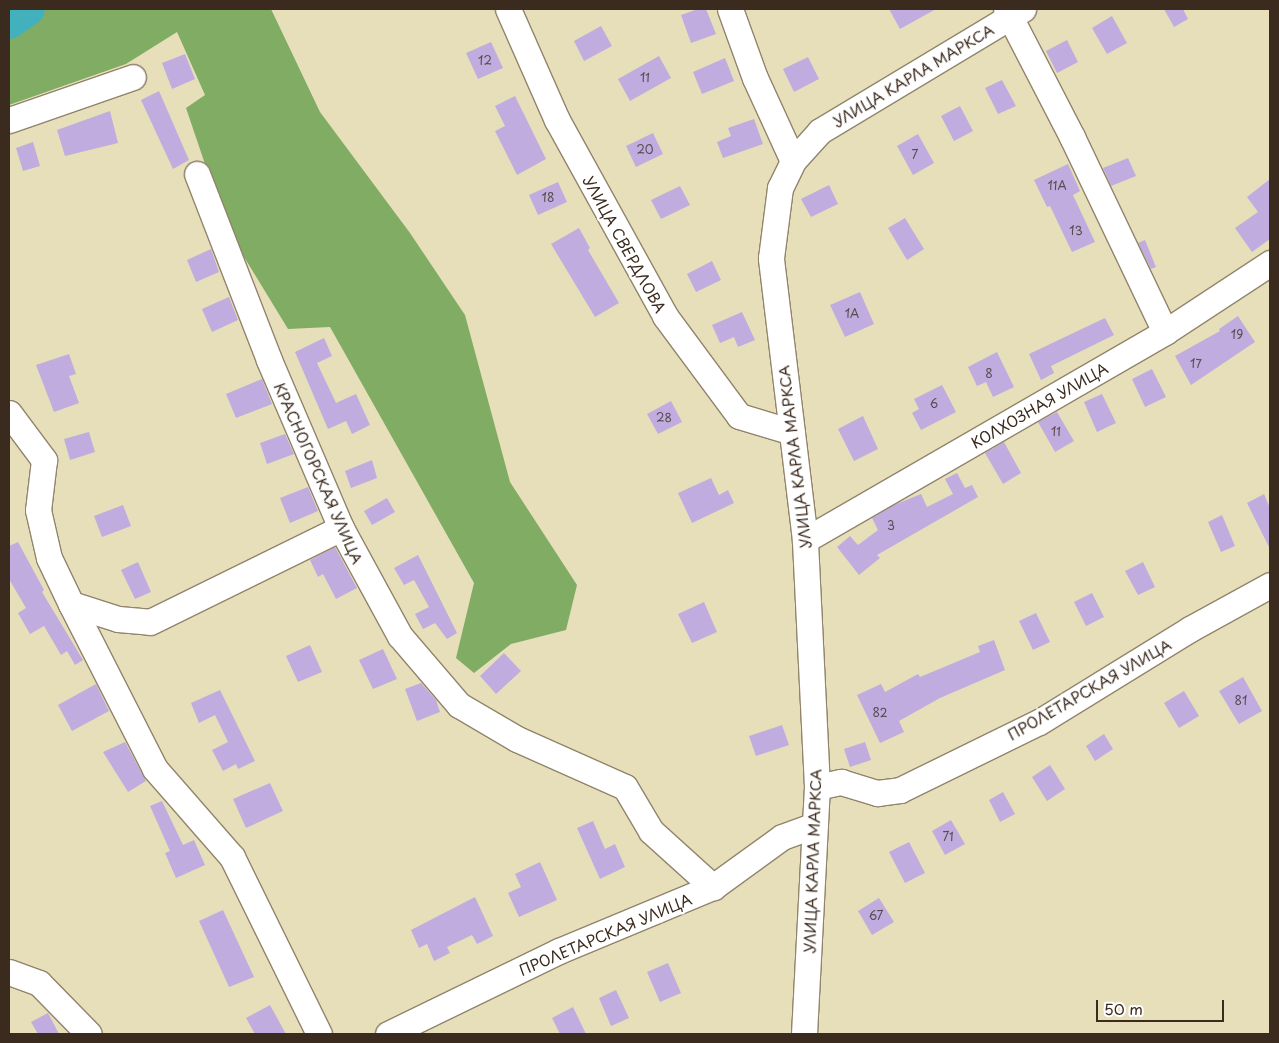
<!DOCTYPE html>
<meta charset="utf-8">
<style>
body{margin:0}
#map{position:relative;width:1279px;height:1043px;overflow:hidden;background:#e7dfba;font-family:"Playpen Sans",sans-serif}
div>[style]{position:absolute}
.forest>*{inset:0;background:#81ac64}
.river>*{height:31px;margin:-15.5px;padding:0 15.5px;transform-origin:15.5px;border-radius:15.5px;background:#42b1bd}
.building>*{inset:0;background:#c0acdf}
.roads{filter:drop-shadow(1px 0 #91846c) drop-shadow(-1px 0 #91846c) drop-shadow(0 1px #91846c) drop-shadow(0 -1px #91846c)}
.minor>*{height:25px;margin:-12.5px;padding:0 12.5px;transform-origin:12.5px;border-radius:12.5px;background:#fff}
span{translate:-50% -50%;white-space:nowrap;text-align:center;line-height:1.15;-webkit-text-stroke:5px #fff;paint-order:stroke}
.number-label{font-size:12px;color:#5c4a4e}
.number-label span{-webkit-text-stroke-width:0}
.street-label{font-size:15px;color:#3b2a1e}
.frame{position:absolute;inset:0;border:10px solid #3b2a1e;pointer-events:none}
.scale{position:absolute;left:1096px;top:1000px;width:128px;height:22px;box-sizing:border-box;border:2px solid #3b2a1e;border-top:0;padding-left:6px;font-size:15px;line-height:18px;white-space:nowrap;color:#3b2a1e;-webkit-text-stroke:4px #fff;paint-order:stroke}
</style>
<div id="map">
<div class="forest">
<div style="clip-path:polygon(9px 9px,271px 9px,320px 112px,410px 233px,465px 315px,510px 482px,577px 585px,566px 630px,511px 644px,474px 673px,456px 658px,474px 583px,330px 327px,288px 329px,227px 229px,186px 108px,205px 95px,177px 32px,126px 64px,9px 105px)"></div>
</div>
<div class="river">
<div style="left:9px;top:23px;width:24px;rotate:-35deg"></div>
</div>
<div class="building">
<div style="clip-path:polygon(698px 9px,706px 9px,716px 34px,691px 43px,681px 15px)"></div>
<div style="clip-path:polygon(889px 9px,936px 9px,900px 29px)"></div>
<div style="clip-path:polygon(1164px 9px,1183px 9px,1188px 19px,1174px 27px)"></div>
<div style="clip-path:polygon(1112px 16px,1127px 43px,1107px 54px,1092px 28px)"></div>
<div style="clip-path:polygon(601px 26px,612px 46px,584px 61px,574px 41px)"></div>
<div style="clip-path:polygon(1067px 40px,1078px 62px,1057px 73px,1046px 51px)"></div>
<div style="clip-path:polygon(491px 42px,503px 68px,478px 79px,466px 53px)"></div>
<div style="clip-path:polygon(185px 54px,195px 79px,172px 89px,162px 63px)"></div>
<div style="clip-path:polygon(659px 56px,671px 78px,630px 101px,618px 79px)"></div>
<div style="clip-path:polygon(808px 57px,819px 79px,794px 92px,783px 69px)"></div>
<div style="clip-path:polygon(725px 58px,734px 81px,702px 94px,693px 72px)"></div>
<div style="clip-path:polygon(1002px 80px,1016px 106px,998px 114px,985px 88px)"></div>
<div style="clip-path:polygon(159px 91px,189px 160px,173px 169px,141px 100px)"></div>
<div style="clip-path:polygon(515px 96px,546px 159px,517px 175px,495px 131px,505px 126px,495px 106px)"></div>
<div style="clip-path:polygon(960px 106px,973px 131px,954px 141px,941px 116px)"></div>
<div style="clip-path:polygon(110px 111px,118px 143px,65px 156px,57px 130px)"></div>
<div style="clip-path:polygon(754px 119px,763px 144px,723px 158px,717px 142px,731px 136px,728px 128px)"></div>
<div style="clip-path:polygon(653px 133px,663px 154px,636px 167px,626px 146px)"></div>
<div style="clip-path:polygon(918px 134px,934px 163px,913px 175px,897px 146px)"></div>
<div style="clip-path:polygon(33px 142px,40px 166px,23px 171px,16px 148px)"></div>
<div style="clip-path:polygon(1128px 158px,1136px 176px,1111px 186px,1103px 168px)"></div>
<div style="clip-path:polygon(1068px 164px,1080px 191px,1073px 195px,1095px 242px,1072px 252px,1050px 206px,1047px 207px,1034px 180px)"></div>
<div style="clip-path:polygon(1270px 179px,1270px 239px,1252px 252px,1235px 228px,1258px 212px,1247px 197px)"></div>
<div style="clip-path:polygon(558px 182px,567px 202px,538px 215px,529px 195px)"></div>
<div style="clip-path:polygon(829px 185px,838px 204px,811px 217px,801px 199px)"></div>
<div style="clip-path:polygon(680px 186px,690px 205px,661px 219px,651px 200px)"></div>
<div style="clip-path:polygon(905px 218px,924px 249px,907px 260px,888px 228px)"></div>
<div style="clip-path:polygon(579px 228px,590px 248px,588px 250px,619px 303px,595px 317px,551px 244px)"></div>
<div style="clip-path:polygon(1145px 240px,1156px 267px,1151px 269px,1138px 243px)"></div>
<div style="clip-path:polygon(211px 249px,219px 272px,196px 282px,187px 260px)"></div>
<div style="clip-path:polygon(712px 261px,721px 280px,696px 292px,687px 274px)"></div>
<div style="clip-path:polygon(860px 292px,874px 324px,845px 337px,830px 305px)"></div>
<div style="clip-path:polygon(229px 297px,238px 320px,212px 332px,202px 309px)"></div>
<div style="clip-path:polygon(742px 312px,755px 340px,738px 347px,734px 337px,720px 343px,712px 325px)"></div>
<div style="clip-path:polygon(1238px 316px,1255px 342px,1191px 385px,1175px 356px,1220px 331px,1219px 329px)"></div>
<div style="clip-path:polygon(1105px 318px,1114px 335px,1051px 366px,1054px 373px,1041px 380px,1029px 354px)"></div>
<div style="clip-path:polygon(324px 338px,332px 356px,317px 363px,336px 403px,356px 394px,370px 425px,352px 434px,346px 421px,328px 429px,295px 352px)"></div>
<div style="clip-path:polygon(997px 352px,1014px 387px,993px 397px,986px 382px,977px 386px,968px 367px)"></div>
<div style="clip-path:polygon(69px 354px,76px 374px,69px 376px,79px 403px,54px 412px,36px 365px)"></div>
<div style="clip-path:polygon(1152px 369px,1166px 397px,1145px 407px,1132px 379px)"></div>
<div style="clip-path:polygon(262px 379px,272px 404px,236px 418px,226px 394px)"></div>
<div style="clip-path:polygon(942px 385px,956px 412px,921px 430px,912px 413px,919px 409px,914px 399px)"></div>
<div style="clip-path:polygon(1102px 394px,1116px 423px,1097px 432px,1084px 402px)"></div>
<div style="clip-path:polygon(671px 401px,682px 422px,658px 434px,647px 414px)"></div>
<div style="clip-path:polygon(1057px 412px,1074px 441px,1055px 452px,1038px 422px)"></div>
<div style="clip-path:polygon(863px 416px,878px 449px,854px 461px,838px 429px)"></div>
<div style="clip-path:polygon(89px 432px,95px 452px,70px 460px,64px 439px)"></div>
<div style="clip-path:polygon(285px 434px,294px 454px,267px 464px,260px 443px)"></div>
<div style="clip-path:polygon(1004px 442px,1021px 473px,1003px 484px,985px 453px)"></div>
<div style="clip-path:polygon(372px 460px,377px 478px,351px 488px,345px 471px)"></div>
<div style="clip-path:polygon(957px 473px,965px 488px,972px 485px,978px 497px,877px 555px,880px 558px,859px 575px,837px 547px,850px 536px,858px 545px,878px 530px,872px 518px,894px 505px,921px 494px,927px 507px,953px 494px,945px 479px)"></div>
<div style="clip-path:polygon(711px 478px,719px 495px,728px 490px,734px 503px,692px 523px,678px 493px)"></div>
<div style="clip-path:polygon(308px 487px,318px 511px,290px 523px,280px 498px)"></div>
<div style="clip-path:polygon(1264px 494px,1270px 508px,1270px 549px,1247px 503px)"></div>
<div style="clip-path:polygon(387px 498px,395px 512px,372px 525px,364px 511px)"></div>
<div style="clip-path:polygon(123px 505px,131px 526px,102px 537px,94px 516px)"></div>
<div style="clip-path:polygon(1222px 515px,1235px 546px,1221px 552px,1208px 522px)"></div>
<div style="clip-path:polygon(18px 542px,44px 590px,42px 592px,83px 660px,75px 665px,67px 651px,61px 655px,44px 626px,30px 634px,18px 613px,26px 608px,9px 579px,9px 546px)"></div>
<div style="clip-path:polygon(335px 547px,357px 588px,336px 599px,323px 574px,318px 577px,310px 560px)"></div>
<div style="clip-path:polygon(418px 555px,457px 633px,447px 639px,435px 623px,423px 629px,415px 614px,429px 607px,414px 580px,404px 585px,394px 568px)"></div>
<div style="clip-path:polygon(138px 562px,151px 592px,135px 599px,121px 570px)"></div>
<div style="clip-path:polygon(1143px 562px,1155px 587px,1138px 595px,1125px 571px)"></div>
<div style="clip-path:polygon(1092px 593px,1104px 617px,1086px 626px,1074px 602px)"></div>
<div style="clip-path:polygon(704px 602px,717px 632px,692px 643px,678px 614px)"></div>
<div style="clip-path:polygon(1036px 613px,1050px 642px,1033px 650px,1019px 621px)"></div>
<div style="clip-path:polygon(994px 640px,1005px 670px,940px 698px,899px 721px,904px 732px,880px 743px,857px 695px,881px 684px,885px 692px,918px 674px,920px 677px,980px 652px,978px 646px)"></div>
<div style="clip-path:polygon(310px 645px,322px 672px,298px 682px,286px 656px)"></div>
<div style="clip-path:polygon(383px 649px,397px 679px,373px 689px,359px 660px)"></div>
<div style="clip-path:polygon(504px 653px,521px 671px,496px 694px,480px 676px)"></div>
<div style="clip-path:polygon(1243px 677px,1262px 711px,1239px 724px,1219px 691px)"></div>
<div style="clip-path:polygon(421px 683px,436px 700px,440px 712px,417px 721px,405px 689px)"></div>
<div style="clip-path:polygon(96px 684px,109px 711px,72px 731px,58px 705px)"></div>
<div style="clip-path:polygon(220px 690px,255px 761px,238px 769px,236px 764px,223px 771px,212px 750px,228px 742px,215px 715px,199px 723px,191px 703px)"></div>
<div style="clip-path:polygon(1184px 691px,1199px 716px,1179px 728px,1164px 703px)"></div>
<div style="clip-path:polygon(782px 725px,789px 745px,756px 756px,749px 736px)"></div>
<div style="clip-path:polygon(1104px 734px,1113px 749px,1095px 761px,1086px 746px)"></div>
<div style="clip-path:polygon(125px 742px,146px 781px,128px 792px,103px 752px)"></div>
<div style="clip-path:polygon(865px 742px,871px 760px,850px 767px,844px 749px)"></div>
<div style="clip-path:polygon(1050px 765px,1065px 789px,1047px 801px,1032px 777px)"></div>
<div style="clip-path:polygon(270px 783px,283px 811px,246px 828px,233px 799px)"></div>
<div style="clip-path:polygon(1003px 792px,1015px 814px,1000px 822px,989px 800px)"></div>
<div style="clip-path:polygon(162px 801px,183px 845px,194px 840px,205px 865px,176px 878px,165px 853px,170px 851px,150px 806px)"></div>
<div style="clip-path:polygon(951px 820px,965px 844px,945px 855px,932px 831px)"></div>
<div style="clip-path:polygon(593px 821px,605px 849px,615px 844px,625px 867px,600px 879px,577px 828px)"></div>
<div style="clip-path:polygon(909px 842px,925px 873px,905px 883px,889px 852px)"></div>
<div style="clip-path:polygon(540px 862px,557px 900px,519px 917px,508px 893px,521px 887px,515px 874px)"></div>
<div style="clip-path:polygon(475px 897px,493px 936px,477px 944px,472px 935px,447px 947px,450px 953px,434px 961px,427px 944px,419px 948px,411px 930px)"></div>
<div style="clip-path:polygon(879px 898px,894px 922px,872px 935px,858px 911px)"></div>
<div style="clip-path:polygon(223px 910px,254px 977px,229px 987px,199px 921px)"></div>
<div style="clip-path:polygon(668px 963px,681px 993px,660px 1002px,647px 972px)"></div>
<div style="clip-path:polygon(616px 990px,629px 1018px,611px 1026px,599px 998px)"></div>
<div style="clip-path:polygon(270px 1005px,286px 1034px,255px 1034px,246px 1018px)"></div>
<div style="clip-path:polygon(573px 1007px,586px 1034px,560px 1034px,552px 1018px)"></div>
<div style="clip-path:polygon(48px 1013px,59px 1034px,38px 1034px,31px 1022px)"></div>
</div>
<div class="roads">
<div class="minor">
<div style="left:508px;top:9px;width:121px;rotate:66.2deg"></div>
<div style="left:557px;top:120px;width:224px;rotate:61.1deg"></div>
<div style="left:665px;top:316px;width:124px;rotate:53.5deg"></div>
<div style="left:739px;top:416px;width:55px;rotate:16.8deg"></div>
<div style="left:730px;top:9px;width:73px;rotate:70.1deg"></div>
<div style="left:755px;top:78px;width:91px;rotate:65.4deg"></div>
<div style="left:1006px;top:9px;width:144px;rotate:62.7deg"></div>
<div style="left:1072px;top:137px;width:216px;rotate:64.5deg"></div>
<div style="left:9px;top:120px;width:131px;rotate:-19.1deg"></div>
<div style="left:197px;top:174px;width:199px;rotate:68.8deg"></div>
<div style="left:269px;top:360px;width:183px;rotate:66.8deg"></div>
<div style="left:341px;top:528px;width:123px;rotate:61.4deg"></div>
<div style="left:400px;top:636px;width:91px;rotate:49.5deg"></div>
<div style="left:459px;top:705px;width:67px;rotate:30.4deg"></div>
<div style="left:517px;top:739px;width:118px;rotate:24deg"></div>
<div style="left:625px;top:787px;width:51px;rotate:59.4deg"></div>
<div style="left:651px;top:831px;width:84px;rotate:42.1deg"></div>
<div style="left:9px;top:413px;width:59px;rotate:53.3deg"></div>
<div style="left:44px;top:460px;width:50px;rotate:96.8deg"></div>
<div style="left:38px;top:510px;width:49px;rotate:77.1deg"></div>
<div style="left:49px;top:558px;width:51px;rotate:64.4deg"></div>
<div style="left:71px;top:604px;width:185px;rotate:63deg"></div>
<div style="left:155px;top:769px;width:117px;rotate:48.8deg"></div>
<div style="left:232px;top:857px;width:197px;rotate:63.8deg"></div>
<div style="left:805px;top:540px;width:416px;rotate:-30deg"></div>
<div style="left:1165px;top:332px;width:126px;rotate:-33.3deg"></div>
<div style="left:71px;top:604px;width:49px;rotate:17.7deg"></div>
<div style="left:118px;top:619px;width:32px;rotate:5deg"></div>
<div style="left:150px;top:622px;width:213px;rotate:-26.2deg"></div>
<div style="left:817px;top:787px;width:25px;rotate:-12deg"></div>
<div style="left:841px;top:782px;width:38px;rotate:17deg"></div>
<div style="left:877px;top:793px;width:23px;rotate:-7deg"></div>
<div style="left:900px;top:790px;width:155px;rotate:-26.1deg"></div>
<div style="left:1039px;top:722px;width:177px;rotate:-31.6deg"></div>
<div style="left:1190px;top:629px;width:91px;rotate:-28.8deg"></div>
<div style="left:9px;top:972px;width:32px;rotate:20deg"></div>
<div style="left:39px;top:983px;width:71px;rotate:45.6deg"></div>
<div style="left:388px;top:1034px;width:190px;rotate:-25.9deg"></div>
<div style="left:559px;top:951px;width:167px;rotate:-22.6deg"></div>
<div style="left:713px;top:887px;width:85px;rotate:-35.9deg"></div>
<div style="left:782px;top:837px;width:35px;rotate:-20deg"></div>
<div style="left:804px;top:1034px;width:247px;rotate:-87deg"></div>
<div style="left:817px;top:787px;width:247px;rotate:-92.8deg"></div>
<div style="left:805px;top:540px;width:284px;rotate:-96.9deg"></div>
<div style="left:771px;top:258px;width:71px;rotate:-82.7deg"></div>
<div style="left:780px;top:188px;width:30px;rotate:-64deg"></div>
<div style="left:793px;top:161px;width:40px;rotate:-48deg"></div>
<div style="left:820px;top:131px;width:237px;rotate:-31deg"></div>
</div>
</div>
<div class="number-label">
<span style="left:485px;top:61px">12</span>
<span style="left:645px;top:78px">11</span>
<span style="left:645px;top:150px">20</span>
<span style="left:915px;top:155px">7</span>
<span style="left:1057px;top:186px">11А</span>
<span style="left:548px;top:198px">18</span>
<span style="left:1076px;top:231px">13</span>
<span style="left:852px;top:314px">1А</span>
<span style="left:1237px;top:335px">19</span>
<span style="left:1196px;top:364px">17</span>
<span style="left:989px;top:374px">8</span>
<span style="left:934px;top:404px">6</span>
<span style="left:664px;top:418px">28</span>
<span style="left:1056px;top:432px">11</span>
<span style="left:891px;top:526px">3</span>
<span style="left:1241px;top:701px">81</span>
<span style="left:880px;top:713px">82</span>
<span style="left:948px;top:837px">71</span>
<span style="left:876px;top:916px">67</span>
</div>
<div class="street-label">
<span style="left:913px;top:75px;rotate:-31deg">УЛИЦА КАРЛА МАРКСА</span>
<span style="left:625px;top:244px;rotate:61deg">УЛИЦА СВЕРДЛОВА</span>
<span style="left:1039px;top:405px;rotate:-30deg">КОЛХОЗНАЯ УЛИЦА</span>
<span style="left:794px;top:457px;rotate:-97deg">УЛИЦА КАРЛА МАРКСА</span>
<span style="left:319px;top:473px;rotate:66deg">КРАСНОГОРСКАЯ УЛИЦА</span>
<span style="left:1089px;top:689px;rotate:-30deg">ПРОЛЕТАРСКАЯ УЛИЦА</span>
<span style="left:812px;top:861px;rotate:-88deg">УЛИЦА КАРЛА МАРКСА</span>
<span style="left:605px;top:934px;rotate:-23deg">ПРОЛЕТАРСКАЯ УЛИЦА</span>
</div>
<div class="frame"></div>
<div class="scale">50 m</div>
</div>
